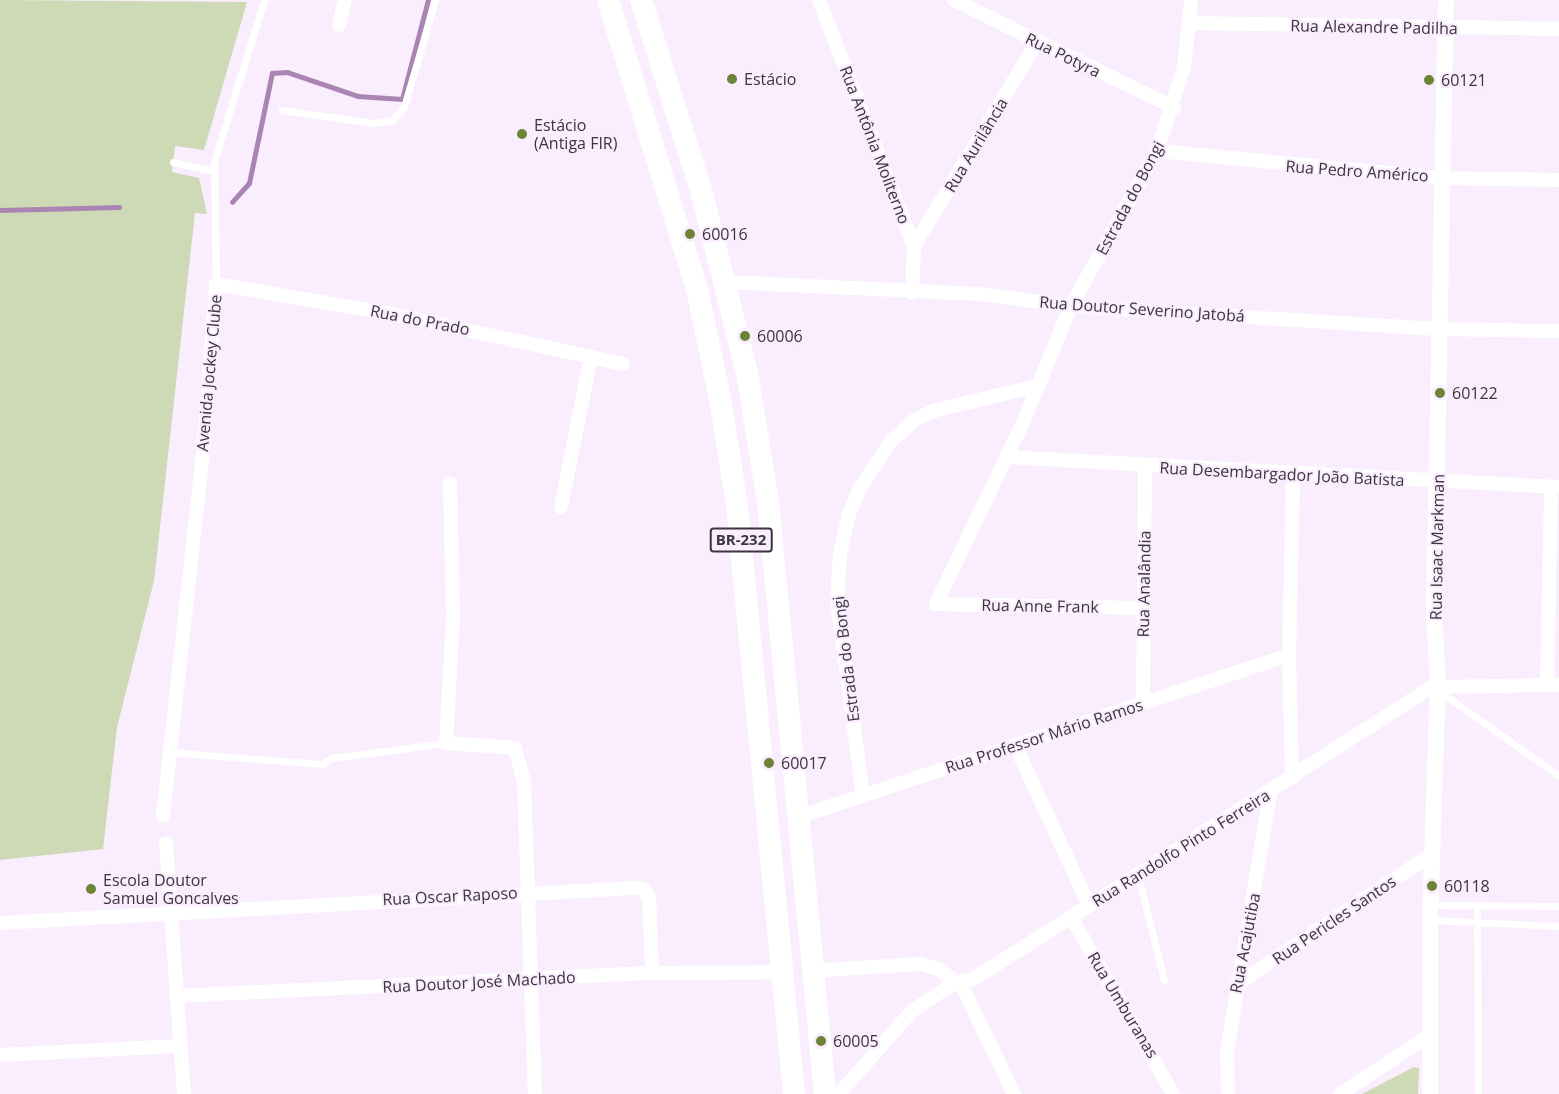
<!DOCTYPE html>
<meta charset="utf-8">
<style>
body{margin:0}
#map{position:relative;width:1559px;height:1094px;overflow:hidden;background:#faedfd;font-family:"Open Sans",sans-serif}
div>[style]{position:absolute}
.green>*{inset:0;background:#cddab5}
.stream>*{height:4.5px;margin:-2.25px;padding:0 2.25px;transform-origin:2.25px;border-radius:2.25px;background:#aa85b3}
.service>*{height:7px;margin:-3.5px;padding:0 3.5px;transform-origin:3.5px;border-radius:3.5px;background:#fff}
.minor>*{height:14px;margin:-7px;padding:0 7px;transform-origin:7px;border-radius:7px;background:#fff}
.tertiary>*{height:16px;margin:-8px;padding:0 8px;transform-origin:8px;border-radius:8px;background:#fff}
.trunk>*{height:22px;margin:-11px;padding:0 11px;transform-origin:11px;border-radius:11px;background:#fff}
.dots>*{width:16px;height:16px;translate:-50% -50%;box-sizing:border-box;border:3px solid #faedfd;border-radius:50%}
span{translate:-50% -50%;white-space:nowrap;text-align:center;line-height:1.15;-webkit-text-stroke:4.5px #faedfd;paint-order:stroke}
.shield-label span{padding:2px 4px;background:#faedfd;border:2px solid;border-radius:4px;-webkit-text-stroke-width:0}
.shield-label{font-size:15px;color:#3b353d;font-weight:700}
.street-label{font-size:16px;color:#3b353d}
.poi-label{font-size:16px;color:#3b353d}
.left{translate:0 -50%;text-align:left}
</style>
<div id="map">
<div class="green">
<div style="clip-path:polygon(0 0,247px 2px,204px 150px,175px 146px,172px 172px,199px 178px,207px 214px,195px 213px,154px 581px,117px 727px,103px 849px,0 860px)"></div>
<div style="clip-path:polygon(1414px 1067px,1419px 1068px,1418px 1094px,1362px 1094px)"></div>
</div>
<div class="stream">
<div style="left:232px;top:202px;width:25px;rotate:-48deg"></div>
<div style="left:249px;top:183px;width:112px;rotate:-78.2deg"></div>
<div style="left:272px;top:73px;width:15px;rotate:-4deg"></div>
<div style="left:287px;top:72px;width:75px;rotate:18.7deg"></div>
<div style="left:358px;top:96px;width:44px;rotate:3.9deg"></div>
<div style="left:402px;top:99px;width:102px;rotate:-75.3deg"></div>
<div style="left:0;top:210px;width:119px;rotate:-1.4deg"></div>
</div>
<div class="service">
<div style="left:282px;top:110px;width:92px;rotate:8.1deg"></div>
<div style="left:373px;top:123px;width:19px;rotate:-9deg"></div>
<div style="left:392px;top:120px;width:18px;rotate:-47deg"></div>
<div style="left:404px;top:107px;width:111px;rotate:-73.8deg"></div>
<div style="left:173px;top:162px;width:42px;rotate:12.4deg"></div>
<div style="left:216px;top:284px;width:122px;rotate:-90.9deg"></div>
<div style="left:214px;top:162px;width:170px;rotate:-72.8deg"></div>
<div style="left:1439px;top:691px;width:147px;rotate:35.3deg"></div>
<div style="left:168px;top:752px;width:154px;rotate:4.5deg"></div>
<div style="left:322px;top:764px;width:12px;rotate:-31deg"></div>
<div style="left:332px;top:758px;width:115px;rotate:-7.5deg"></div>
<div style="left:1138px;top:875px;width:108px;rotate:76.1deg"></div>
<div style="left:1431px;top:905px;width:128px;rotate:0.4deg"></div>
<div style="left:1477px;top:906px;width:188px;rotate:89.7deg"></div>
<div style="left:1430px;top:920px;width:129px;rotate:2.7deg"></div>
</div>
<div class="minor">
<div style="left:819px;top:0;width:264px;rotate:68.9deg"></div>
<div style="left:914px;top:246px;width:47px;rotate:92.4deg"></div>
<div style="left:954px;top:0;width:245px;rotate:26.1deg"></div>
<div style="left:1189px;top:23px;width:370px;rotate:0.9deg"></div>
<div style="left:339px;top:25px;width:26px;rotate:-77deg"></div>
<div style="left:1157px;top:151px;width:286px;rotate:5.4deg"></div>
<div style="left:1442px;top:178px;width:117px;rotate:1deg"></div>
<div style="left:914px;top:246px;width:238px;rotate:-58.9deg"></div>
<div style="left:726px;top:282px;width:253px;rotate:2.7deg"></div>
<div style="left:979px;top:294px;width:93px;rotate:7.4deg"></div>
<div style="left:1071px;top:306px;width:370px;rotate:3.6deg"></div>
<div style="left:1440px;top:329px;width:119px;rotate:1deg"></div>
<div style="left:1006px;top:457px;width:554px;rotate:3.11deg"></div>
<div style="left:450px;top:483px;width:135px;rotate:88.7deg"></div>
<div style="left:453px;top:618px;width:125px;rotate:93.2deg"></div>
<div style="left:446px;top:743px;width:69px;rotate:4.1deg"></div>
<div style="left:515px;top:748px;width:34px;rotate:75deg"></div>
<div style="left:524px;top:781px;width:313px;rotate:88deg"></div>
<div style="left:561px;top:507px;width:153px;rotate:-78.7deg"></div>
<div style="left:1143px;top:608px;width:207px;rotate:-178.9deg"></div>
<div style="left:936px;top:604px;width:204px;rotate:-64.4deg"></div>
<div style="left:1024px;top:420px;width:123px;rotate:-67.6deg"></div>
<div style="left:1071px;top:306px;width:177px;rotate:-61deg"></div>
<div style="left:1157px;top:151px;width:88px;rotate:-72.2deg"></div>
<div style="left:1184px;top:67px;width:67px;rotate:-84deg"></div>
<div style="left:1547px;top:685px;width:198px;rotate:-88.8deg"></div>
<div style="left:1143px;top:702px;width:236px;rotate:-89.5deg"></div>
<div style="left:1015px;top:745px;width:176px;rotate:65.2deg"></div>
<div style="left:1292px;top:778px;width:123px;rotate:-91.4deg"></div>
<div style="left:1289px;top:655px;width:180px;rotate:-88.7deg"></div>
<div style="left:863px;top:796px;width:197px;rotate:-97.6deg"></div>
<div style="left:837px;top:601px;width:48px;rotate:-86.4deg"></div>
<div style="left:840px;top:553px;width:37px;rotate:-77deg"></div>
<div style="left:848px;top:517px;width:31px;rotate:-68deg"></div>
<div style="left:860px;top:488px;width:56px;rotate:-56.6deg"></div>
<div style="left:891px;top:441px;width:33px;rotate:-41deg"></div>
<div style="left:916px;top:419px;width:19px;rotate:-25deg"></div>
<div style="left:933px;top:411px;width:106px;rotate:-13.6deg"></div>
<div style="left:163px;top:815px;width:362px;rotate:-83.7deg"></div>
<div style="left:203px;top:455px;width:171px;rotate:-85.7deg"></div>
<div style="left:216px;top:284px;width:184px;rotate:9.7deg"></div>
<div style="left:397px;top:315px;width:231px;rotate:12.2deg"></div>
<div style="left:798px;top:817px;width:517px;rotate:-18.26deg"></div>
<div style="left:166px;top:843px;width:252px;rotate:85.9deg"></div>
<div style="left:1071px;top:917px;width:204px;rotate:60deg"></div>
<div style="left:0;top:923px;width:635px;rotate:-3.16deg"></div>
<div style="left:634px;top:888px;width:9px;rotate:6deg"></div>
<div style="left:643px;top:889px;width:10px;rotate:53deg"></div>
<div style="left:649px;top:897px;width:76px;rotate:87.7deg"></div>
<div style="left:811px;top:971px;width:108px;rotate:-3.7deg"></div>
<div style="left:919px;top:964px;width:21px;rotate:14deg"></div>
<div style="left:939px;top:969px;width:31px;rotate:38deg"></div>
<div style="left:963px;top:988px;width:118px;rotate:64.3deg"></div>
<div style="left:1236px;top:985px;width:236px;rotate:-33.8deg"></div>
<div style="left:176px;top:996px;width:477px;rotate:-2.8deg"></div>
<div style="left:652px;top:973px;width:131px;rotate:-0.4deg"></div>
<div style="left:0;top:1055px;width:179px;rotate:-2.9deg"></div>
<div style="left:839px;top:1094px;width:111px;rotate:-48.7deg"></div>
<div style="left:912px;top:1011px;width:50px;rotate:-33.7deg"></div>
<div style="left:954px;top:983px;width:19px;rotate:-12deg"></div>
<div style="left:973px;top:979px;width:34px;rotate:-32deg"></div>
<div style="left:1002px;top:961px;width:510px;rotate:-32.51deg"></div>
<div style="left:1432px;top:687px;width:127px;rotate:-0.9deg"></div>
<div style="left:1228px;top:1094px;width:43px;rotate:-91.3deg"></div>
<div style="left:1227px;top:1051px;width:262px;rotate:-80.5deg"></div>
<div style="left:1340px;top:1094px;width:108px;rotate:-33.2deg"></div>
</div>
<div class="tertiary">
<div style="left:1430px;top:1094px;width:174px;rotate:-90deg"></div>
<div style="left:1430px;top:920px;width:235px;rotate:-88.1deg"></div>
<div style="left:1438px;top:685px;width:73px;rotate:-93.1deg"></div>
<div style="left:1434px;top:612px;width:612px;rotate:-88.88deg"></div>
</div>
<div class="trunk">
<div style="left:608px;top:0;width:302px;rotate:72.9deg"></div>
<div style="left:697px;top:289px;width:117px;rotate:78.2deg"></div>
<div style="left:721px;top:404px;width:103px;rotate:81.1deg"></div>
<div style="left:737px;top:506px;width:591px;rotate:84.46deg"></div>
<div style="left:641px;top:0;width:203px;rotate:72.5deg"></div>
<div style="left:702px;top:194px;width:185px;rotate:75.9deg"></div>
<div style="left:747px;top:373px;width:130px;rotate:80.7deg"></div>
<div style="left:768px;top:501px;width:596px;rotate:84.51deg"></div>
</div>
<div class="dots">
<div style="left:732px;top:79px;background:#6d8335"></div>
<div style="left:1429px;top:80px;background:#6d8335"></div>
<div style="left:522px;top:134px;background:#6d8335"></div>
<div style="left:690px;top:234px;background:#6d8335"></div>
<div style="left:745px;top:336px;background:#6d8335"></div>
<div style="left:1440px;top:393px;background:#6d8335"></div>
<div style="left:769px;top:763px;background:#6d8335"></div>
<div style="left:1432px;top:886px;background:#6d8335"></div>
<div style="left:91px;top:889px;background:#6d8335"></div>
<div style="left:821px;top:1041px;background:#6d8335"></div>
</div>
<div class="shield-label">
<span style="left:741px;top:540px">BR-232</span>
</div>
<div class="street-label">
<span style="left:1374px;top:27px;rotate:1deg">Rua Alexandre Padilha</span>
<span style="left:1063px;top:55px;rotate:26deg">Rua Potyra</span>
<span style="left:875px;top:145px;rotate:69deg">Rua Antônia Moliterno</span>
<span style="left:976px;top:145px;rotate:-59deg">Rua Aurilância</span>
<span style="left:1357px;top:171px;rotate:4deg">Rua Pedro Américo</span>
<span style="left:1130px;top:198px;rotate:-62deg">Estrada do Bongi</span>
<span style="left:1142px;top:309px;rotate:4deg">Rua Doutor Severino Jatobá</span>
<span style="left:420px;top:320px;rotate:11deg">Rua do Prado</span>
<span style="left:209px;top:373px;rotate:-85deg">Avenida Jockey Clube</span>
<span style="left:1282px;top:474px;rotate:3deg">Rua Desembargador João Batista</span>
<span style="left:1437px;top:547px;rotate:-89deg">Rua Isaac Markman</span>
<span style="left:1144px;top:584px;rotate:-89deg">Rua Analândia</span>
<span style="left:1040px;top:606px;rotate:1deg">Rua Anne Frank</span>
<span style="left:846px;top:659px;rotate:-97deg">Estrada do Bongi</span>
<span style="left:1044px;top:736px;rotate:-18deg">Rua Professor Mário Ramos</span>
<span style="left:1181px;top:848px;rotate:-32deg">Rua Randolfo Pinto Ferreira</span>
<span style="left:450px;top:896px;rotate:-3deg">Rua Oscar Raposo</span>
<span style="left:1334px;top:920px;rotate:-34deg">Rua Pericles Santos</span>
<span style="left:1245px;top:943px;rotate:-79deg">Rua Acajutiba</span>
<span style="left:479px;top:982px;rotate:-3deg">Rua Doutor José Machado</span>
<span style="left:1123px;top:1005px;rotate:59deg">Rua Umburanas</span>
</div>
<div class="poi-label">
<span class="left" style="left:744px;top:79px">Estácio</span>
<span class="left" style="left:1441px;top:80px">60121</span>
<span class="left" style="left:534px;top:134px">Estácio<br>(Antiga FIR)</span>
<span class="left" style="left:702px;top:234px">60016</span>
<span class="left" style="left:757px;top:336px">60006</span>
<span class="left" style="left:1452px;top:393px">60122</span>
<span class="left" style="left:781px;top:763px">60017</span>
<span class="left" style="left:103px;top:889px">Escola Doutor<br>Samuel Goncalves</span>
<span class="left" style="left:1444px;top:886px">60118</span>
<span class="left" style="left:833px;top:1041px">60005</span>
</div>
</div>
